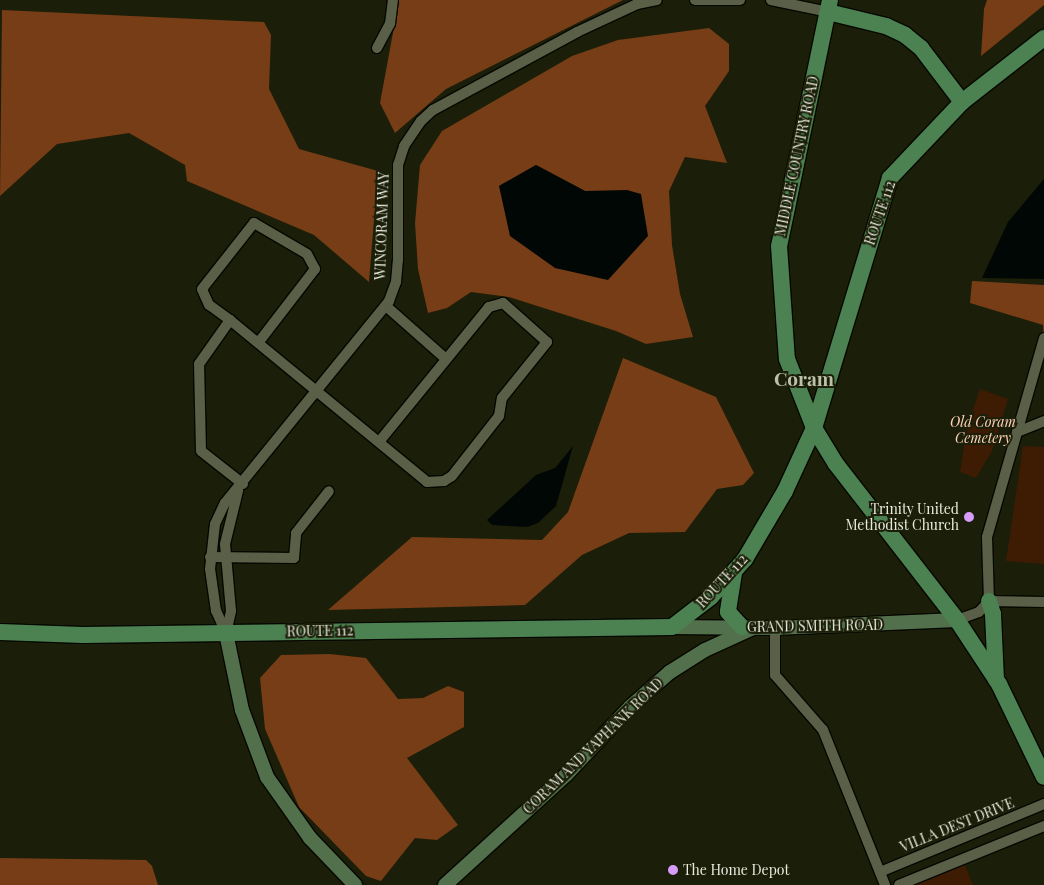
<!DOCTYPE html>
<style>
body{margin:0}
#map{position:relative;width:1044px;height:885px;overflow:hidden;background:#1b1e08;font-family:"Playfair Display",serif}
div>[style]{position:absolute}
.green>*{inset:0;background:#3e1c04}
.forest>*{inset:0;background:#773d16}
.water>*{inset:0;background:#000705}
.roads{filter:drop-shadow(1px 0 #060800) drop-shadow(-1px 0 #060800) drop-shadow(0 1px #060800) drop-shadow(0 -1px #060800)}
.street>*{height:10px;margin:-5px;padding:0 5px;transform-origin:5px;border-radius:5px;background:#5a5f47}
.secondary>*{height:14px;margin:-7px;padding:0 7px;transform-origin:7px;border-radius:7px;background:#53704c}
.primary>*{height:16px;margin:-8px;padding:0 8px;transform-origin:8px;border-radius:8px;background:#4c8252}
.dots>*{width:14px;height:14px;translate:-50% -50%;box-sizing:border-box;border:2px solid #1b1e08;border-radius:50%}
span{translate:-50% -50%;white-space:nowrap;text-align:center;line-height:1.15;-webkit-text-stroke:4px #1b1e08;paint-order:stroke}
.street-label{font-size:14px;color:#e8ebdd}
.park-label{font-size:14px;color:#ffd3ba;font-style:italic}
.poi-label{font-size:14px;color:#e8ebdd}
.right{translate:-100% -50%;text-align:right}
.left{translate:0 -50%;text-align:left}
.district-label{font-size:19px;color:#bcc2a7;font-weight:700}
</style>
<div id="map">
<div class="green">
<div style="clip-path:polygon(980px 389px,1008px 399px,992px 451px,976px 478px,960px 472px,967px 427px)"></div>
<div style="clip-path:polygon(1023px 446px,1044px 447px,1044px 564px,1006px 561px)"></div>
<div style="clip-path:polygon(964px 863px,973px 885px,911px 885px)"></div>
</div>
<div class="forest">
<div style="clip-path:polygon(399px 0,623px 0,446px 89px,395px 133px,380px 103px)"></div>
<div style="clip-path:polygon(987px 0,1044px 0,1044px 5px,981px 56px,984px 9px)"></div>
<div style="clip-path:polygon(2px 10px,264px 22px,271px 35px,269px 89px,299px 149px,378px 171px,369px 282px,314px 235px,187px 181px,185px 165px,129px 133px,57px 144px,0 196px)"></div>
<div style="clip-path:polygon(evenodd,709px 28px,729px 44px,729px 71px,705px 106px,727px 163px,685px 157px,669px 191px,672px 245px,680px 294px,693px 337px,646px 344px,616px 331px,509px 297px,471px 292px,447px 308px,428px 313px,418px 269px,415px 223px,420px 165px,442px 131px,572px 56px,618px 40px,709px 28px,536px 165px,585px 191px,499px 186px,536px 165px)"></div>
<div style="clip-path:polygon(972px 281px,1044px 285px,1044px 342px,1043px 325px,970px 303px)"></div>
<div style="clip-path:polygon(623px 358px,716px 397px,754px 473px,743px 485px,717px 489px,685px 532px,629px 533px,582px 555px,525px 605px,328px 610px,412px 537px,542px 540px,568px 512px)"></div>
<div style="clip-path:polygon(330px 654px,366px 658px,398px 699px,423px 698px,448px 686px,464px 692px,464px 727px,407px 758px,458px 825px,437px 840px,415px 838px,381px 881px,366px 876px,299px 807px,265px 729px,260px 678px,281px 655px)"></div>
<div style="clip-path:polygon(0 858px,146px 860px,152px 866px,158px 885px,0 885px)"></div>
</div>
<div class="water">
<div style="clip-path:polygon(536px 165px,585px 191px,627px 190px,641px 194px,648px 236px,608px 280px,555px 268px,510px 236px,499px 186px)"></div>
<div style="clip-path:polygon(1044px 179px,1044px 279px,982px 278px,1008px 222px)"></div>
<div style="clip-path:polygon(573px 446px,556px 506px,538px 523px,527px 527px,492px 525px,487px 520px,536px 475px,555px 468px)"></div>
</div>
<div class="roads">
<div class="street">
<div style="left:695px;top:0;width:45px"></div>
<div style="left:771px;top:0;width:58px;rotate:11.9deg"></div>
<div style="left:377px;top:48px;width:27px;rotate:-62deg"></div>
<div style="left:390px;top:24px;width:24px;rotate:-83deg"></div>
<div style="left:386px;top:306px;width:80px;rotate:41.5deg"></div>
<div style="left:230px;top:320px;width:26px;rotate:-144deg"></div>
<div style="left:209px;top:305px;width:17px;rotate:-114deg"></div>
<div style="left:202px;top:289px;width:84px;rotate:-51.8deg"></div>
<div style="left:254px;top:223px;width:61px;rotate:30.3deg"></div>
<div style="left:307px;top:254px;width:17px;rotate:62deg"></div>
<div style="left:315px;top:269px;width:93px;rotate:127.6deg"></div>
<div style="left:1017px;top:432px;width:29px;rotate:-22deg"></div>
<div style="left:243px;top:484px;width:53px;rotate:-141.8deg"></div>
<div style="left:201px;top:451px;width:87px;rotate:-91.3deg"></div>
<div style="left:199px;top:364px;width:54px;rotate:-54.8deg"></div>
<div style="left:230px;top:320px;width:255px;rotate:39.4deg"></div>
<div style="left:427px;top:482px;width:17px;rotate:-3deg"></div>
<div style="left:444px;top:481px;width:9px;rotate:-32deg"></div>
<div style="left:452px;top:476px;width:76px;rotate:-51.9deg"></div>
<div style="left:499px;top:416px;width:18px;rotate:-81deg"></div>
<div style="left:502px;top:398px;width:72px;rotate:-51.2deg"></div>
<div style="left:547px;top:342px;width:59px;rotate:-138.4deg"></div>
<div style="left:503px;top:303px;width:15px;rotate:164deg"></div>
<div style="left:489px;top:307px;width:174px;rotate:129.2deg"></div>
<div style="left:210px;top:557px;width:84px;rotate:0.7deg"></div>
<div style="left:294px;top:558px;width:25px;rotate:-85deg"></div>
<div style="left:296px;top:533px;width:53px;rotate:-51.8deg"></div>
<div style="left:989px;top:601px;width:55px;rotate:1deg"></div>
<div style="left:957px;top:620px;width:23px;rotate:-20deg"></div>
<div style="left:979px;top:612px;width:15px;rotate:-48deg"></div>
<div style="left:989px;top:601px;width:64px;rotate:-91.8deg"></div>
<div style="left:987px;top:537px;width:207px;rotate:-74deg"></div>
<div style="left:775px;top:628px;width:47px;rotate:90deg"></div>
<div style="left:775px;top:675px;width:73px;rotate:48.9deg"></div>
<div style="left:823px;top:730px;width:167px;rotate:68.2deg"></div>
<div style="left:226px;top:633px;width:24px;rotate:-114deg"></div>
<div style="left:216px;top:611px;width:42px;rotate:-98.1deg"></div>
<div style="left:210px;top:569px;width:45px;rotate:-83.7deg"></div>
<div style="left:215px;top:524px;width:23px;rotate:-65deg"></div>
<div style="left:225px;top:503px;width:260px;rotate:-50.9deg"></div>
<div style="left:389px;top:301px;width:20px;rotate:-70deg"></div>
<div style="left:396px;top:282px;width:22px;rotate:-85deg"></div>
<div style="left:398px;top:260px;width:95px;rotate:-90deg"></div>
<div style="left:398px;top:165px;width:20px;rotate:-72deg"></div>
<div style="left:404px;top:146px;width:30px;rotate:-56deg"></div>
<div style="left:421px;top:121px;width:16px;rotate:-43deg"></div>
<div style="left:433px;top:110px;width:164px;rotate:-28.4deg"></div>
<div style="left:577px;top:32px;width:66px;rotate:-25deg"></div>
<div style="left:637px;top:4px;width:20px;rotate:-11deg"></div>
<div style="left:226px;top:633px;width:23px;rotate:-77deg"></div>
<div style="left:231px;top:611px;width:67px;rotate:-95.1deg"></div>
<div style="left:225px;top:544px;width:55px;rotate:-76.2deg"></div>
<div style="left:880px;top:872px;width:178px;rotate:-22.5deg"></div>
<div style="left:899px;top:885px;width:157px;rotate:-22.1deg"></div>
</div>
<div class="secondary">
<div style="left:672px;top:627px;width:103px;rotate:0.6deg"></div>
<div style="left:775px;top:628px;width:182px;rotate:-2.5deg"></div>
<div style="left:226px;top:633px;width:79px;rotate:78.3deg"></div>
<div style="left:242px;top:710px;width:72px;rotate:69.5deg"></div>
<div style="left:267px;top:777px;width:75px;rotate:54.8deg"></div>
<div style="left:310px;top:838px;width:65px;rotate:46.2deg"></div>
<div style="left:445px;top:885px;width:164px;rotate:-42.3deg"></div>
<div style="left:566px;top:775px;width:93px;rotate:-46.7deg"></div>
<div style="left:630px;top:707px;width:53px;rotate:-41.2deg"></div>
<div style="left:670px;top:672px;width:41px;rotate:-32.2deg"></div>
<div style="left:705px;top:650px;width:55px;rotate:-24.7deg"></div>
</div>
<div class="primary">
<div style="left:830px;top:0;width:251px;rotate:101.7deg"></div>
<div style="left:779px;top:246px;width:113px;rotate:86deg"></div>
<div style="left:787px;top:359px;width:74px;rotate:68.6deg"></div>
<div style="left:814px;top:428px;width:42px;rotate:58.6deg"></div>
<div style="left:836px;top:464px;width:197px;rotate:52.2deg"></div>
<div style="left:957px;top:620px;width:77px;rotate:56.7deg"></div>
<div style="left:999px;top:684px;width:103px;rotate:64.2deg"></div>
<div style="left:828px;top:12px;width:60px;rotate:13.6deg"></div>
<div style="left:886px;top:26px;width:21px;rotate:25deg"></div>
<div style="left:905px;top:35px;width:21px;rotate:39deg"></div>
<div style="left:921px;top:48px;width:68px;rotate:52.8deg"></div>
<div style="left:734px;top:573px;width:39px;rotate:99deg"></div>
<div style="left:728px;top:612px;width:21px;rotate:47deg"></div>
<div style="left:989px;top:601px;width:14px;rotate:73deg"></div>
<div style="left:993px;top:614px;width:66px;rotate:87.4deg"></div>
<div style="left:0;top:632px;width:83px;rotate:2.1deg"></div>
<div style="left:83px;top:635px;width:589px;rotate:-0.78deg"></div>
<div style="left:672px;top:627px;width:49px;rotate:-37.6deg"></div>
<div style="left:711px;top:597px;width:51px;rotate:-48.2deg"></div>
<div style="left:745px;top:559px;width:79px;rotate:-59.5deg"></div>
<div style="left:785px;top:491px;width:69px;rotate:-65.3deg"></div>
<div style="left:814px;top:428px;width:261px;rotate:-73.1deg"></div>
<div style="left:890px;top:178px;width:105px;rotate:-46.5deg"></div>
<div style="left:962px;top:102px;width:104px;rotate:-38deg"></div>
</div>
</div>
<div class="dots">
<div style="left:969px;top:517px;background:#d79bf9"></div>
<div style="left:673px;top:870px;background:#d79bf9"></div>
</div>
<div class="street-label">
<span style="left:797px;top:156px;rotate:-78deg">MIDDLE COUNTRY ROAD</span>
<span style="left:880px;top:213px;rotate:-71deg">ROUTE 112</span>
<span style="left:382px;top:226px;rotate:-88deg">WINCORAM WAY</span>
<span style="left:722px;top:581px;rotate:-47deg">ROUTE 112</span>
<span style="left:815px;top:626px;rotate:-1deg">GRAND SMITH ROAD</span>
<span style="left:320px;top:631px;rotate:-1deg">ROUTE 112</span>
<span style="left:593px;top:746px;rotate:-44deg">CORAM AND YAPHANK ROAD</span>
<span style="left:957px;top:825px;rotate:-22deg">VILLA DEST DRIVE</span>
</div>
<div class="park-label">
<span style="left:983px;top:430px">Old Coram<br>Cemetery</span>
</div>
<div class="poi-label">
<span class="right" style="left:959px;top:517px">Trinity United<br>Methodist Church</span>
<span class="left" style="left:683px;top:870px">The Home Depot</span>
</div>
<div class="district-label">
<span style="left:804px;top:379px">Coram</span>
</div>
</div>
